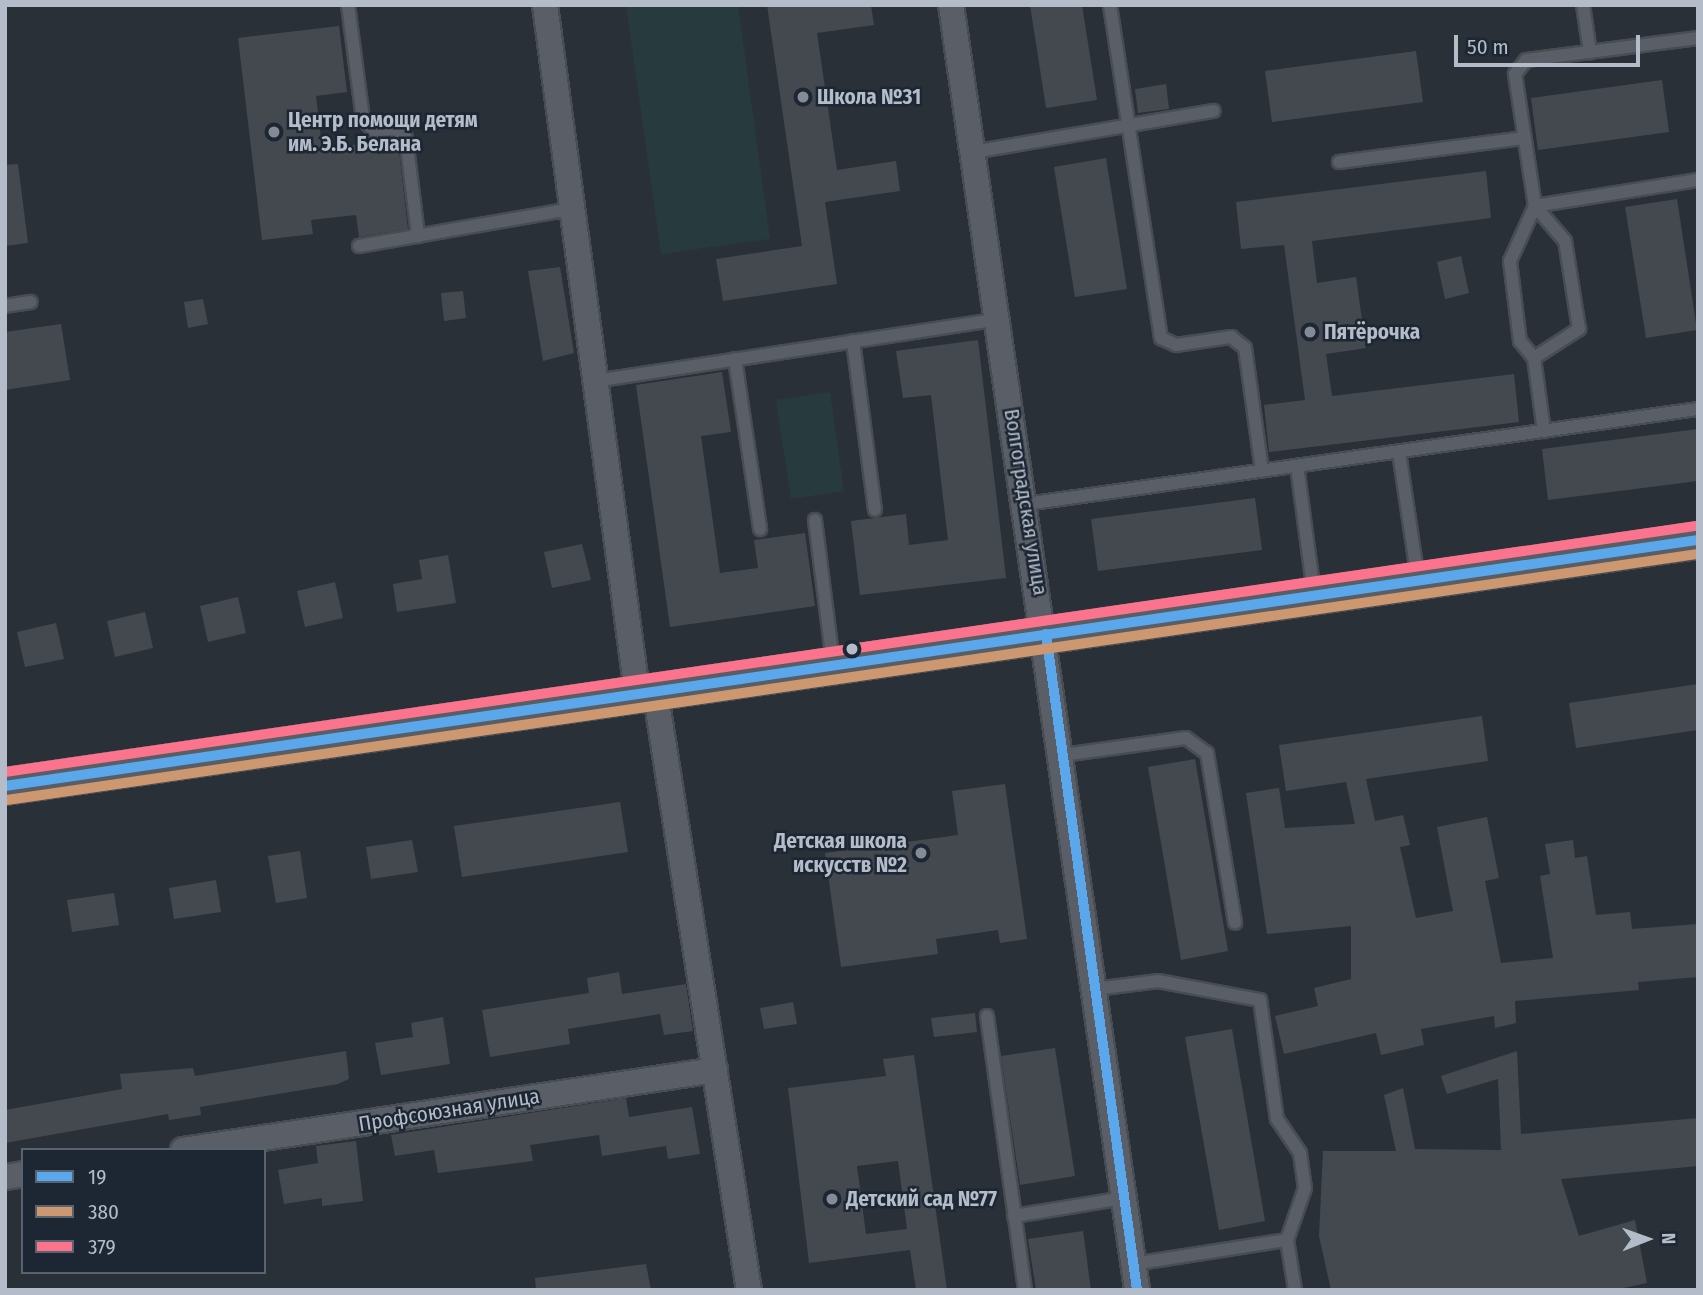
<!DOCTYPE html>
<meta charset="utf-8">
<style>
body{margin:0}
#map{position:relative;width:1703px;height:1295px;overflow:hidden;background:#2a3038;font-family:"Fira Sans Condensed",sans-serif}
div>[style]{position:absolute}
.green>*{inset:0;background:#273a3e}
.building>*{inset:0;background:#444950}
.roads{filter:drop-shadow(2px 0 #484c53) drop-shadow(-2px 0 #484c53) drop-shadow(0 2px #484c53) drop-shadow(0 -2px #484c53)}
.lane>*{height:12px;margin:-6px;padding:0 6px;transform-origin:6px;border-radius:6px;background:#5a5e66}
.street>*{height:24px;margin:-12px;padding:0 12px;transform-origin:12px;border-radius:12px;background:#5a5e66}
.secondary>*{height:35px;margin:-17.5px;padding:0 17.5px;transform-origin:17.5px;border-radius:17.5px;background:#595d64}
.bus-1>*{height:10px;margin:-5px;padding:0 5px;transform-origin:5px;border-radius:5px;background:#5aa8eb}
.bus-2>*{height:10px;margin:-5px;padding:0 5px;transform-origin:5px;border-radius:5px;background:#cd976f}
.bus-3>*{height:10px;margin:-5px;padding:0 5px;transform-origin:5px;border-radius:5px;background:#fc738d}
.dots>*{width:19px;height:19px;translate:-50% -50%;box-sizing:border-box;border:4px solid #1d2633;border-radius:50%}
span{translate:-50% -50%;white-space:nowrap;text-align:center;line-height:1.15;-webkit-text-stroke:5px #1d2633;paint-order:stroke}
.poi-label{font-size:21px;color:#b4bcc9;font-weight:700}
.left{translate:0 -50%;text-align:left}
.right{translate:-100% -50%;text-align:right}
.street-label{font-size:21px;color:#b4bcc9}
.frame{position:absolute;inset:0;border:7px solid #b4bcc9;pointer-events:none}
.legend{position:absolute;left:21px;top:1148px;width:245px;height:126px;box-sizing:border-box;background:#1d2633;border:2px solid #59626f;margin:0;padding:9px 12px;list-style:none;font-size:21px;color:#b4bcc9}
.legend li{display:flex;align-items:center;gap:14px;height:35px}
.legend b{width:35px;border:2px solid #59626f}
.north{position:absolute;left:1612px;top:1204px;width:70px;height:70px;-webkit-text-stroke:5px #1d2633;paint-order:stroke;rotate:89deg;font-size:19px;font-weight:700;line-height:28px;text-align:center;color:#b4bcc9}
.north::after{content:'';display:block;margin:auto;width:24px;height:32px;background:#b4bcc9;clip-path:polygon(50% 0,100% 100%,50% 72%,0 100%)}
.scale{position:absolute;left:1454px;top:35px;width:186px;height:32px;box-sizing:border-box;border:4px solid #b4bcc9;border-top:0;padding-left:9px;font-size:21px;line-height:24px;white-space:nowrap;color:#b4bcc9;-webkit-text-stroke:5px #1d2633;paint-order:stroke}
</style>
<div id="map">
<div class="green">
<div style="clip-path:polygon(626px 5px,738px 5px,770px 239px,661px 254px)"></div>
<div style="clip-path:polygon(830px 392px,844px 491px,791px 499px,776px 400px)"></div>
</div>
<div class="building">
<div style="clip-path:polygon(767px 5px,871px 5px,874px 25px,817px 33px,837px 170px,896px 161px,900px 191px,825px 202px,837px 284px,723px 301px,716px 259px,802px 246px)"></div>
<div style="clip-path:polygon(1030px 5px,1082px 5px,1097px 100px,1046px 108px)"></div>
<div style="clip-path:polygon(339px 26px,347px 92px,316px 96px,322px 147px,398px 142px,408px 229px,359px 237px,356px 215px,311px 220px,313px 234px,262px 240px,238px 38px)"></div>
<div style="clip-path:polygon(1416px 51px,1423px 102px,1272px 122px,1265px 71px)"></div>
<div style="clip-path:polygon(1662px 80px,1669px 132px,1538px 150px,1531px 98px)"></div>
<div style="clip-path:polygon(1166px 84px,1169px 109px,1138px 113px,1135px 89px)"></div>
<div style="clip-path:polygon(1106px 158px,1127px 289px,1075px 297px,1054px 167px)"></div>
<div style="clip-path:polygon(18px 164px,28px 243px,5px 246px,5px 165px)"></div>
<div style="clip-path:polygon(1486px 171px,1491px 218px,1312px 241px,1317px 283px,1356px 277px,1366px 348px,1326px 354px,1332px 396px,1514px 374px,1519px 422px,1269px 452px,1264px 405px,1305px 400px,1284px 245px,1241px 249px,1236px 202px)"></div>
<div style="clip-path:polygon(1677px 199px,1697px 330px,1646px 338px,1625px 207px)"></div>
<div style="clip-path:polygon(1461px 256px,1469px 293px,1445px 299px,1437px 262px)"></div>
<div style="clip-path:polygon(560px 267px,574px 353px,543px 361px,528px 271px)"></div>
<div style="clip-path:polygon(463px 291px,466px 318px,444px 321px,441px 293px)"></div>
<div style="clip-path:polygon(203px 299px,208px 324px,188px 328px,184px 302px)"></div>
<div style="clip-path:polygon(61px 324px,70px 380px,5px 390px,5px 332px)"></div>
<div style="clip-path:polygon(978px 340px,1006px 578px,860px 595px,851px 521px,906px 514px,909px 545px,948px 540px,931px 395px,903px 398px,896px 351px)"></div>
<div style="clip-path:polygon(722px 372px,731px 432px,701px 436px,720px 573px,758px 568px,754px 540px,805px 533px,815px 606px,670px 627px,636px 385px)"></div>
<div style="clip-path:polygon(1698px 429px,1698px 481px,1548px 500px,1542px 449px)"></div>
<div style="clip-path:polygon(1255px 498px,1262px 550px,1098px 571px,1091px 519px)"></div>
<div style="clip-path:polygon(582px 544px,591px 580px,552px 588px,544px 552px)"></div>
<div style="clip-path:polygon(448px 555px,456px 603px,397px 612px,393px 584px,422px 579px,419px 560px)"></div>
<div style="clip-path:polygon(335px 582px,343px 618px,305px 627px,297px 591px)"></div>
<div style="clip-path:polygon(238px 597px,246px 633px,208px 642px,200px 606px)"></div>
<div style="clip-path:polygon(145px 612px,153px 648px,115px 657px,107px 621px)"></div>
<div style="clip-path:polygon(56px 623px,64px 659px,25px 667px,17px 632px)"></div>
<div style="clip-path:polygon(1698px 684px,1698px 730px,1576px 748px,1569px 703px)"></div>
<div style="clip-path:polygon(1482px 716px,1488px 761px,1366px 779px,1375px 821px,1403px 815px,1410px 845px,1400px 847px,1416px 918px,1453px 911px,1437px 827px,1487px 817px,1499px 878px,1485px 881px,1501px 963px,1553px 958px,1540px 876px,1550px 874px,1545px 844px,1573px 840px,1575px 858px,1587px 856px,1596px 915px,1630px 912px,1632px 929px,1698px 924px,1698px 977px,1638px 982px,1639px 990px,1515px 1001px,1516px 1023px,1495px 1028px,1494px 1016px,1421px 1029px,1424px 1045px,1381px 1055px,1376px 1033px,1284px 1054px,1275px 1016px,1318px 1006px,1314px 988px,1351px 979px,1351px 926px,1267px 934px,1246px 793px,1279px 788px,1285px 828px,1355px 824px,1346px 782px,1286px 791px,1279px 745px)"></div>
<div style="clip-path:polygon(1195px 759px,1228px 951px,1181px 960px,1148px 767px)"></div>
<div style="clip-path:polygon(1005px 784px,1027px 939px,1000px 943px,998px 930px,936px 939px,938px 954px,841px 967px,825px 853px,958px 835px,952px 791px)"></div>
<div style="clip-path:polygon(620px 802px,628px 852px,462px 877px,454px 826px)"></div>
<div style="clip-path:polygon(412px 840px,418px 872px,371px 879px,366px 847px)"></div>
<div style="clip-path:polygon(300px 851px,307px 898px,276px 903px,268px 856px)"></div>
<div style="clip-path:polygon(216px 880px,221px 912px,174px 919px,169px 888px)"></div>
<div style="clip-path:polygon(114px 893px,119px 925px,72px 932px,67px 900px)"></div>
<div style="clip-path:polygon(619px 972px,622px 994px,686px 984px,693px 1031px,664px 1035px,660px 1014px,568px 1029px,570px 1044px,490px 1057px,482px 1010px,589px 993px,587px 978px)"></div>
<div style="clip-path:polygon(793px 1002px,797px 1024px,764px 1029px,760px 1008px)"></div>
<div style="clip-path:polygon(975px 1013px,977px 1032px,934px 1037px,931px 1018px)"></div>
<div style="clip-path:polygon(443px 1017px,450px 1064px,381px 1075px,375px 1043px,413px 1037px,411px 1023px)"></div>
<div style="clip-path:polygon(1232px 1029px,1265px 1221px,1219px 1230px,1185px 1037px)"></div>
<div style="clip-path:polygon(1055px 1048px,1075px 1176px,1020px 1185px,1001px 1056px)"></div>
<div style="clip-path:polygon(346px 1051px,349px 1079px,338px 1084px,200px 1107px,201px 1115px,169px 1120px,168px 1114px,5px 1143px,5px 1110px,122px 1089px,120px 1074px,193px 1068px,195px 1076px)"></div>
<div style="clip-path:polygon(1517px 1051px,1521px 1134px,1698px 1118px,1698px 1166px,1561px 1179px,1579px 1236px,1635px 1220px,1647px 1283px,1614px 1290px,1331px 1290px,1319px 1236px,1323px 1151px,1396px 1151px,1384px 1095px,1403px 1088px,1415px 1149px,1501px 1150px,1498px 1079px,1447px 1094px,1441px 1076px)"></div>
<div style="clip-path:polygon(evenodd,914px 1055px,947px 1290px,916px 1290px,910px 1250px,809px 1263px,788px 1088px,886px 1076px,883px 1059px,914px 1055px,898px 1161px,907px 1229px,866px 1234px,857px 1166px,898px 1161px)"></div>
<div style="clip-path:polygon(626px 1098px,629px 1117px,692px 1107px,700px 1154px,668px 1159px,666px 1146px,602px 1156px,599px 1135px,530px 1145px,533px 1161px,438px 1173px,434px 1150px,395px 1156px,391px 1135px)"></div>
<div style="clip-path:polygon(356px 1141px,363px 1201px,322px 1206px,322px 1198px,284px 1204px,278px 1170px,318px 1163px,316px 1146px)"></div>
<div style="clip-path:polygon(1083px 1231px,1091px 1290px,1036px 1290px,1028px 1239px)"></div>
<div style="clip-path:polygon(646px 1264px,651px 1290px,536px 1290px,535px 1278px)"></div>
</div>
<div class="roads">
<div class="lane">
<div style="left:348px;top:5px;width:115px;rotate:82.5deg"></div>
<div style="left:363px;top:119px;width:15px;rotate:48deg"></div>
<div style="left:373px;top:130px;width:23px;rotate:-2deg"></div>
<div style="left:396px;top:129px;width:13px;rotate:42deg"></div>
<div style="left:406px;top:138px;width:99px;rotate:83deg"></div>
<div style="left:1110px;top:5px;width:337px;rotate:81.3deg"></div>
<div style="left:1161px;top:338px;width:17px;rotate:25deg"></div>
<div style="left:1176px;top:345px;width:56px;rotate:-8.3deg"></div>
<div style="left:1231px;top:337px;width:18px;rotate:38deg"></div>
<div style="left:1245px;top:348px;width:124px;rotate:82.1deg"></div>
<div style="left:1583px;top:5px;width:48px;rotate:81.5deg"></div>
<div style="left:1698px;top:38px;width:173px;rotate:172.7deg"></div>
<div style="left:1526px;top:60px;width:18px;rotate:128deg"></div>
<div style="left:1515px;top:74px;width:134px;rotate:81.4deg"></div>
<div style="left:1535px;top:206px;width:165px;rotate:-9.1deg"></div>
<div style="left:973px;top:152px;width:244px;rotate:-9.7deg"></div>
<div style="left:1339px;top:162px;width:187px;rotate:-7.4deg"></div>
<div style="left:359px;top:246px;width:216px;rotate:-9.9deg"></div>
<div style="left:5px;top:306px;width:26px;rotate:-9deg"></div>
<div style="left:853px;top:341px;width:170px;rotate:82.6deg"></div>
<div style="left:1534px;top:358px;width:54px;rotate:-32.8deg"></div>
<div style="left:1579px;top:329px;width:89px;rotate:-99deg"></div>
<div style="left:1565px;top:241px;width:46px;rotate:-130.6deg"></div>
<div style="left:1535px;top:206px;width:60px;rotate:114.4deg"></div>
<div style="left:1510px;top:261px;width:81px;rotate:82.9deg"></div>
<div style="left:1520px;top:341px;width:22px;rotate:51deg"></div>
<div style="left:1534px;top:358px;width:74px;rotate:82.2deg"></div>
<div style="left:735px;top:359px;width:172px;rotate:81.6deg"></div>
<div style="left:595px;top:381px;width:408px;rotate:-8.7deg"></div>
<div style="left:1399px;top:452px;width:128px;rotate:81.5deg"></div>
<div style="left:1297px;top:466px;width:129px;rotate:82.4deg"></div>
<div style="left:1026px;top:504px;width:679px;rotate:-8.05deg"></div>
<div style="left:815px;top:520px;width:143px;rotate:82.8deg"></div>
<div style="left:1063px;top:755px;width:124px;rotate:-7.9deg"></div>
<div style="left:1186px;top:738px;width:26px;rotate:36deg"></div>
<div style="left:1207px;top:753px;width:172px;rotate:80.6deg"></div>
<div style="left:1095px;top:989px;width:64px;rotate:-7.2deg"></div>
<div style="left:1158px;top:981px;width:104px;rotate:10.6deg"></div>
<div style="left:1260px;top:1000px;width:120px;rotate:81.9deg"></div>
<div style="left:1277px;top:1119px;width:41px;rotate:55.9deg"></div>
<div style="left:1300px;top:1153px;width:35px;rotate:82deg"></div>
<div style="left:1305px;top:1188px;width:55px;rotate:109.1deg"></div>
<div style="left:987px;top:1016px;width:277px;rotate:82.1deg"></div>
<div style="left:1014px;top:1216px;width:111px;rotate:-9.3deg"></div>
<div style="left:1133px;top:1264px;width:156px;rotate:-8.9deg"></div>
<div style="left:1287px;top:1240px;width:51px;rotate:80.9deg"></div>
</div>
<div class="street">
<div style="left:545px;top:5px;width:693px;rotate:82.37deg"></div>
<div style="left:951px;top:5px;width:1298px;rotate:81.76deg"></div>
<div style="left:655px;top:690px;width:607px;rotate:81.1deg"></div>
<div style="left:183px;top:1150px;width:538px;rotate:-8.55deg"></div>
<div style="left:5px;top:1177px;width:18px;rotate:-9deg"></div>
</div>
<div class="secondary">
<div style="left:5px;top:786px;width:1711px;rotate:-8.27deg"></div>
</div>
</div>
<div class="bus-1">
<div style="left:1046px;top:634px;width:662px;rotate:82.1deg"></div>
<div style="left:5px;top:786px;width:1711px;rotate:-8.27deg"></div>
</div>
<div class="bus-2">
<div style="left:7px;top:800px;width:1709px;rotate:-8.28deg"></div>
</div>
<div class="bus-3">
<div style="left:5px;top:772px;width:1709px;rotate:-8.28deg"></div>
</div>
<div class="dots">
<div style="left:803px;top:97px;background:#848b96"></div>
<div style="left:274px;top:132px;background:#848b96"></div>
<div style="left:1310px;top:332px;background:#848b96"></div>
<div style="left:852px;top:649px;background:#b4bcc9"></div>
<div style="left:921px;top:853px;background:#848b96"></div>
<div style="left:832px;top:1199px;background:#848b96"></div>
</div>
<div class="poi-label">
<span class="left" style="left:817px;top:97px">Школа №31</span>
<span class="left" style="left:288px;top:132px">Центр помощи детям<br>им. Э.Б. Белана</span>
<span class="left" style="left:1324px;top:332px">Пятёрочка</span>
<span class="right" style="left:907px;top:853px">Детская школа<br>искусств №2</span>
<span class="left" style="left:846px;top:1199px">Детский сад №77</span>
</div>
<div class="street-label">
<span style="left:1026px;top:502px;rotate:81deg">Волгоградская улица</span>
<span style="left:449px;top:1110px;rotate:-9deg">Профсоюзная улица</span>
</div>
<div class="frame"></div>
<ul class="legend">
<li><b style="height:9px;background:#5aa8eb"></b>19</li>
<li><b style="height:9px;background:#cd976f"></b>380</li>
<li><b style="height:9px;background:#fc738d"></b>379</li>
</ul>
<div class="north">N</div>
<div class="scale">50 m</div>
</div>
